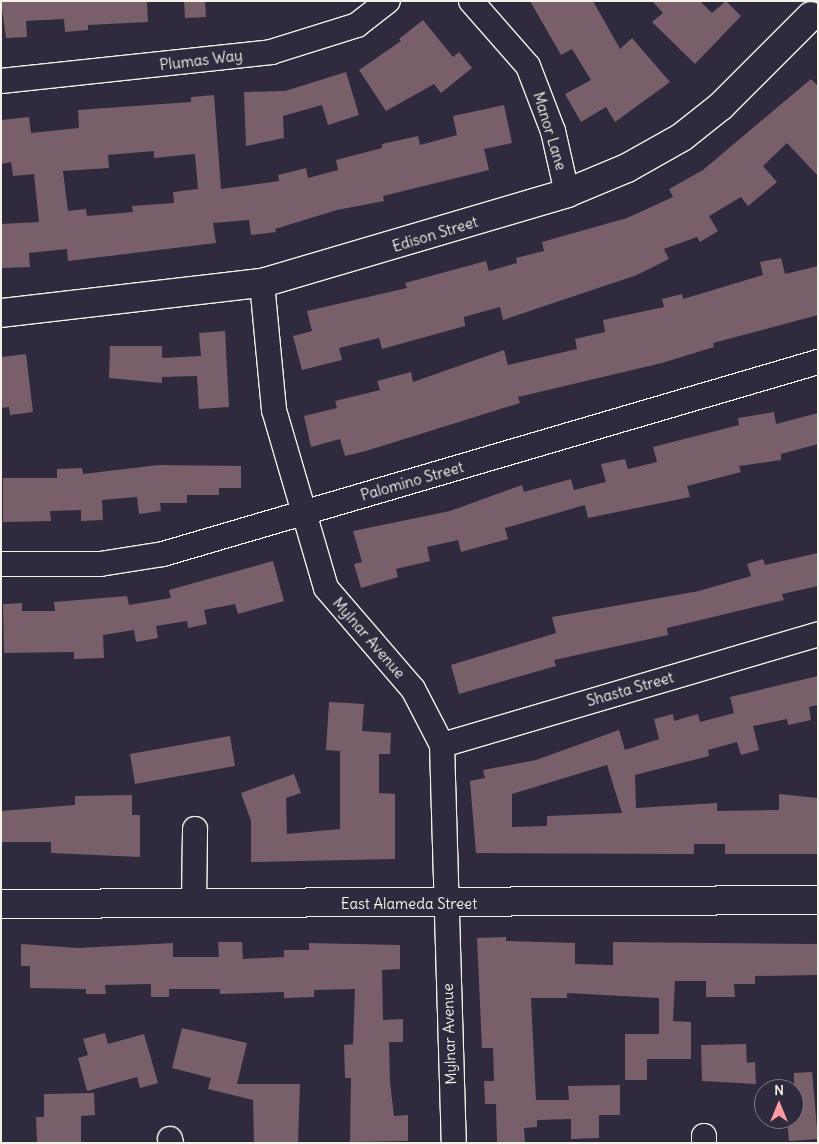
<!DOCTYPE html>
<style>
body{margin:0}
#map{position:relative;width:819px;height:1144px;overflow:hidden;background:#2f2a3d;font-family:Delius,sans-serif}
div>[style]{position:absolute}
.building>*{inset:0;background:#785f6a}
.roads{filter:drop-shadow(1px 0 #f4f1e8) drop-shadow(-1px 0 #f4f1e8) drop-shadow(0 1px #f4f1e8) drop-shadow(0 -1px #f4f1e8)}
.minor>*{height:24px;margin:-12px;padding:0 12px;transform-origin:12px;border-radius:12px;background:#2f2a3d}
.tertiary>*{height:28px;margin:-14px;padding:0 14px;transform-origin:14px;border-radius:14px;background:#2f2a3d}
span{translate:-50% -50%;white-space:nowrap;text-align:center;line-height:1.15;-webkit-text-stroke:4px #2f2a3d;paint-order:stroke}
.street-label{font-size:15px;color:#f4f1e8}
.frame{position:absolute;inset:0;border:2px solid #f4f1e8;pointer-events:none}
.north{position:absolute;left:754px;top:1079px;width:50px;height:50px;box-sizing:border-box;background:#2f2a3d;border:1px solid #7e7a81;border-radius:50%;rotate:0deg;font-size:14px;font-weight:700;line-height:20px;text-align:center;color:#f4f1e8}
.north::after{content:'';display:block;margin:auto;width:18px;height:22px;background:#ff9aa2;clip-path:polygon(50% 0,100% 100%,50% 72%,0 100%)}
</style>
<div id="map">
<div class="building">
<div style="clip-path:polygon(1px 1px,147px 1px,148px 22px,88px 25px,88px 30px,65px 32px,64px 19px,26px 21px,27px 37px,6px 38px)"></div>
<div style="clip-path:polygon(184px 1px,205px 1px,206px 17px,185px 18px)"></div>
<div style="clip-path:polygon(530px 1px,593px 1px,620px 49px,632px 38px,670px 82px,615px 122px,606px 107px,581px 122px,565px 94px,591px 80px,572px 49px,561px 55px)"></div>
<div style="clip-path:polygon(652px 1px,700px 1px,712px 13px,726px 1px,741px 16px,695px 64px,652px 22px,663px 13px)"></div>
<div style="clip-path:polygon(423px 20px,453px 57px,459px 52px,472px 68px,441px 93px,434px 84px,386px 111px,359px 70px,401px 41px,399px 39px)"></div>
<div style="clip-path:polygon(346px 72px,359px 115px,328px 125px,322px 105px,283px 116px,284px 138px,246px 146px,244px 92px,285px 91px)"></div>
<div style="clip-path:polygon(811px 79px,818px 86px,818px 176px,787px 143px,763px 166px,777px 182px,748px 206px,741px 197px,709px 216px,718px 231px,700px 242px,697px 237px,664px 249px,669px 259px,637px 275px,503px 320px,500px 307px,464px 317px,465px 326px,382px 349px,379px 338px,339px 348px,342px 360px,302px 370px,293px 336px,312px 331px,307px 311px,407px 288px,405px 283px,486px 261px,489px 271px,517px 263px,516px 258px,544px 251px,542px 242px,627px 218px,673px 197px,669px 189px,703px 170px)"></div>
<div style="clip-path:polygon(evenodd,214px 95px,221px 189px,279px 181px,278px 175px,306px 168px,308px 178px,338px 170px,336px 160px,382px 148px,382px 144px,418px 136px,420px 145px,457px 135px,453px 116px,504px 105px,512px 143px,484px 149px,489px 170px,383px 196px,384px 201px,337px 210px,275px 229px,276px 232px,251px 235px,249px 220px,213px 223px,216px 243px,68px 261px,67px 249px,29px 253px,30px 267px,1px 268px,1px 224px,39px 222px,34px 174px,13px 176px,11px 162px,1px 164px,1px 120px,29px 117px,31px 133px,79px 128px,78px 110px,191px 102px,191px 97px,214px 95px,154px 151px,154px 158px,195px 154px,198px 189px,173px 192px,174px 203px,132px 206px,133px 212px,87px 216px,86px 209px,68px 211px,63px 171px,109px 168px,108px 155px,154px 151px)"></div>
<div style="clip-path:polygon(781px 258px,785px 274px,818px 266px,818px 315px,713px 343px,714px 347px,662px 363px,518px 397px,520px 403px,366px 451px,345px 456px,340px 439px,311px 447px,304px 416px,337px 408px,335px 401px,380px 390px,377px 381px,411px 372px,413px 382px,504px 350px,508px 365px,577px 349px,575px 339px,605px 332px,603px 320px,664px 307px,662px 299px,682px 294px,683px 299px,763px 275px,760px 262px)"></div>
<div style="clip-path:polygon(225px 331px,229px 407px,199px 409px,197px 376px,162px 377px,162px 383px,109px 378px,110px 346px,162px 346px,162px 358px,201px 356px,199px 333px)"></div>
<div style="clip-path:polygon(26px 354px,33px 412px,10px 415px,9px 407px,1px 408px,1px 357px)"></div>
<div style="clip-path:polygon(774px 412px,776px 424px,818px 413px,818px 444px,781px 454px,781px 460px,739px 466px,741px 472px,687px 486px,690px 497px,588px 518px,585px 505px,505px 528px,508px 539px,461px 552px,458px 540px,427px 547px,430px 561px,396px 569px,398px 577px,361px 588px,354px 564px,362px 562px,353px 531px,450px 511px,522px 485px,524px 492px,571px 479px,574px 490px,606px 482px,601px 464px,625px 459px,628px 469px,657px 462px,653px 447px,739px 425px,738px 418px)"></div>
<div style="clip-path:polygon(159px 465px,241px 466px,241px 488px,219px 488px,219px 495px,187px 495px,187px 503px,160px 503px,161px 511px,139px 514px,137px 497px,102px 500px,103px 520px,81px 521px,81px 510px,50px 511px,51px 521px,3px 522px,3px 478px,57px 478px,57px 469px,82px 468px,83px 474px)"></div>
<div style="clip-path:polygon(818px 553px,818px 586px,782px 594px,784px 600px,667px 628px,668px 635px,554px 660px,556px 666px,459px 694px,451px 665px,556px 633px,552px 617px,699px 591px,751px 576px,747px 564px,763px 559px,765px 565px)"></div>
<div style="clip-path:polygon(273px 561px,284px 601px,238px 614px,235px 604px,204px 610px,207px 624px,188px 628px,187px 621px,156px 626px,158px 638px,136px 642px,134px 630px,103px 635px,104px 658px,74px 659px,74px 652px,4px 653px,3px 604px,22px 603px,22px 611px,55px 611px,54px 602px,127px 596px,129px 605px,171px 598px,169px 590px)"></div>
<div style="clip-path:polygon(evenodd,818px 676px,818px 705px,809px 707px,811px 720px,788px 725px,787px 719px,753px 726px,759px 750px,741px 755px,737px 742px,708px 750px,709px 756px,635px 775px,636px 808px,717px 803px,717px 811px,779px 810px,779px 794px,818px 798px,818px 854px,725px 854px,725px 844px,694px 844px,694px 854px,476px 853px,470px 781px,485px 778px,483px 770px,536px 760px,619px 730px,625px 750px,659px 739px,654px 719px,673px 714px,674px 721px,698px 714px,700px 722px,734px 713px,730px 697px,818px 676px,607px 765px,622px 813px,547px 816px,547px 826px,512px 827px,512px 794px,607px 765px)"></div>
<div style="clip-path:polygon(329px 702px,364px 704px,362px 731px,391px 733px,390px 754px,379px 754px,379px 793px,395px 794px,395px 859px,251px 862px,251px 821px,241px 793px,294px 774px,301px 793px,286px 798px,287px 834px,340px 829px,340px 751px,326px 750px)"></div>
<div style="clip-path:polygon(230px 736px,235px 766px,135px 784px,130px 754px)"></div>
<div style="clip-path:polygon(132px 795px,132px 815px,140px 815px,140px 857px,51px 853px,51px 842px,1px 842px,1px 811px,75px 805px,75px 796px)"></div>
<div style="clip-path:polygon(506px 937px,506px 941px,575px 943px,575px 964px,613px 965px,613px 942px,818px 944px,818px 975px,755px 976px,755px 984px,734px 984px,735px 997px,706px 997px,706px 981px,675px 981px,673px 1021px,691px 1022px,691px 1059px,647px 1059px,647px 1080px,625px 1080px,625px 1034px,659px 1034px,659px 998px,567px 993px,567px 998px,531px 998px,536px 1100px,569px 1100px,568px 1086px,620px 1085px,620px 1115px,599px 1115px,599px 1138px,571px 1139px,571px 1119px,537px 1120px,537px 1127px,524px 1128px,525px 1143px,497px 1143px,496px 1104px,485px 1104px,484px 1081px,494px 1081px,493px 1048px,482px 1048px,477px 938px)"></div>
<div style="clip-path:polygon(218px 942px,242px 942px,243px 959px,284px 957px,284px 950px,309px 950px,309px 943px,400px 945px,400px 969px,382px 970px,383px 1020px,403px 1019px,403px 1042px,389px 1042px,390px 1082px,394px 1116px,408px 1115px,408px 1141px,350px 1142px,351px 1078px,345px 1078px,344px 1045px,353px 1044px,355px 989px,314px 990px,314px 997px,284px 998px,284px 992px,220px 994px,220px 989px,169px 989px,169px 997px,151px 997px,151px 984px,105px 985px,106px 994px,86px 994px,86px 989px,30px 988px,30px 966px,21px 966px,21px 944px,78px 948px,173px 943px,173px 957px,219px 957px)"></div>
<div style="clip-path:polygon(182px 1028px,247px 1043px,237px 1084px,300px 1084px,298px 1143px,254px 1143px,253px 1100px,208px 1089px,211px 1078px,172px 1068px)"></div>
<div style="clip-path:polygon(105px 1033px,108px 1044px,144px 1034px,158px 1083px,140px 1088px,137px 1077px,87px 1091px,78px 1058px,88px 1055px,83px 1039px)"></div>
<div style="clip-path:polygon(746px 1044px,747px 1063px,755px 1062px,756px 1084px,702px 1081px,701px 1045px)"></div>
<div style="clip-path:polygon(812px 1072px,818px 1139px,789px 1141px,787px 1119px,794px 1119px,794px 1073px)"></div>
<div style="clip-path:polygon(94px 1093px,95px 1115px,81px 1116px,81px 1143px,37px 1143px,36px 1117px,44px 1117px,44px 1094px)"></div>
</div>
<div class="roads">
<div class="minor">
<div style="left:471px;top:1px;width:86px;rotate:48.8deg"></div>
<div style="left:528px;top:66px;width:70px;rotate:69deg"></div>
<div style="left:553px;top:131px;width:64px;rotate:77.3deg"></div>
<div style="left:1px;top:81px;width:272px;rotate:-6.1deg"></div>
<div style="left:271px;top:52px;width:90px;rotate:-17.4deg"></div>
<div style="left:357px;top:25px;width:39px;rotate:-38deg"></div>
<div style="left:262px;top:283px;width:128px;rotate:84.6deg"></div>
<div style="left:274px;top:410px;width:185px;rotate:73.7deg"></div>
<div style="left:326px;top:588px;width:133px;rotate:49.3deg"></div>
<div style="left:413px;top:689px;width:63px;rotate:62.6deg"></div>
<div style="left:442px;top:745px;width:398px;rotate:88.3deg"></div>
<div style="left:1px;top:564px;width:99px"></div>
<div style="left:100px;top:564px;width:64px;rotate:-9deg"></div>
<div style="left:163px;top:554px;width:683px;rotate:-16.34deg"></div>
<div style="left:442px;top:745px;width:392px;rotate:-16.4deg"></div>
<div style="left:194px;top:903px;width:74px;rotate:-89.2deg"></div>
<div style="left:704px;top:1136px;width:7px;rotate:90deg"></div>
<div style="left:170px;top:1139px;width:4px;rotate:76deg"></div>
</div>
<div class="tertiary">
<div style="left:1px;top:313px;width:263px;rotate:-6.6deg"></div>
<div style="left:262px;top:283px;width:318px;rotate:-16.4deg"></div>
<div style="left:567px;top:193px;width:65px;rotate:-22.6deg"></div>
<div style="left:627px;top:168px;width:63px;rotate:-29.4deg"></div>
<div style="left:682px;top:137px;width:50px;rotate:-38.5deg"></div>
<div style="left:721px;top:106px;width:127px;rotate:-45deg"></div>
<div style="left:1px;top:904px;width:817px;rotate:-0.28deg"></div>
</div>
</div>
<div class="street-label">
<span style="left:201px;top:60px;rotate:-7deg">Plumas Way</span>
<span style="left:550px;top:131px;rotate:73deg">Manor Lane</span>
<span style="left:435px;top:234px;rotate:-17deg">Edison Street</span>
<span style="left:412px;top:481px;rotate:-16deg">Palomino Street</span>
<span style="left:369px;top:638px;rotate:49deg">Mylnar Avenue</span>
<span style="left:630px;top:689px;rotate:-16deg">Shasta Street</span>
<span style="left:409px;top:904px">East Alameda Street</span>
<span style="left:449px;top:1034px;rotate:-92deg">Mylnar Avenue</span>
</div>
<div class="frame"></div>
<div class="north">N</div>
</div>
